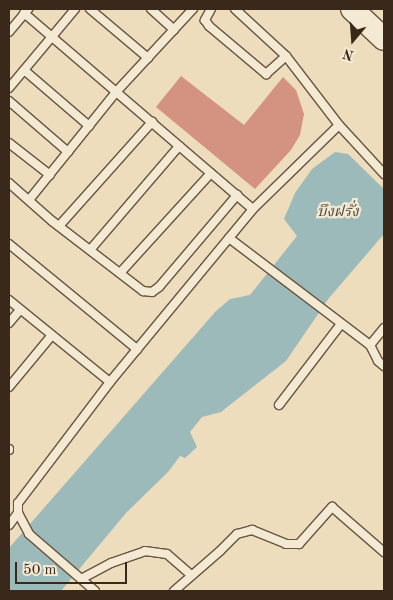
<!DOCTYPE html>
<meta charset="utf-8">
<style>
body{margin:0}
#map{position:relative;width:393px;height:600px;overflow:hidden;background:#eeddbc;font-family:"Old Standard TT","Noto Serif Thai",serif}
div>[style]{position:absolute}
.water>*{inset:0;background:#9dbaba}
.building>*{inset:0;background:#d49281}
.roads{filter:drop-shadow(1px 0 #675542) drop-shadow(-1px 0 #675542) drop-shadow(0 1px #675542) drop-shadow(0 -1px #675542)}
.lane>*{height:8px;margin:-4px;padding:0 4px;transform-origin:4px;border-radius:4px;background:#f4e9d3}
.secondary>*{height:22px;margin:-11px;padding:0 11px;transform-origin:11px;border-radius:11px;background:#f4e9d3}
span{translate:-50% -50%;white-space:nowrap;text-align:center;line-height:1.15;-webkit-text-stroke:4.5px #f4e9d3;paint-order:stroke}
.water-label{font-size:15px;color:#534c42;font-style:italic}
.frame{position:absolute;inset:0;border:10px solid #3a281a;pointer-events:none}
.north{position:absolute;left:328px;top:15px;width:50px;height:50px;-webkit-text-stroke:4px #f4e9d3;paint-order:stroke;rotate:198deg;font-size:14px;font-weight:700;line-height:20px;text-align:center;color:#3a281a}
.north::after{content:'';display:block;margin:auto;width:18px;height:22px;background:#3a281a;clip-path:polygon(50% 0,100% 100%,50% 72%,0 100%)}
.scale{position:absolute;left:15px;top:562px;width:112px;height:22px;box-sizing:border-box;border:2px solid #3a281a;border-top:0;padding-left:6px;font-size:15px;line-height:18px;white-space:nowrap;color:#3a281a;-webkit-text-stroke:4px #f4e9d3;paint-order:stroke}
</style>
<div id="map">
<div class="water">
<div style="clip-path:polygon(335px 152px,348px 154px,384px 189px,384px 234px,329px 298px,286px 361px,221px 412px,202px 417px,190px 432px,197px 447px,185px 458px,180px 456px,169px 471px,126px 513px,61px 591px,9px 591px,9px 548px,216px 311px,230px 299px,250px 295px,297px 236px,284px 219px,295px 193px,312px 169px)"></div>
</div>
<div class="building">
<div style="clip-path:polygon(181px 76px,244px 125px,283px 77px,296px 90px,304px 114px,300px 135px,291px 150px,255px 189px,156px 107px)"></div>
</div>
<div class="roads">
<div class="lane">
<div style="left:90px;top:9px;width:76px;rotate:40.2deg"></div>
<div style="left:151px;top:9px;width:31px;rotate:42deg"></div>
<div style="left:211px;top:9px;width:13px;rotate:119deg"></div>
<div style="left:205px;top:20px;width:7px;rotate:56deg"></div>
<div style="left:209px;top:26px;width:75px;rotate:40.1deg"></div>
<div style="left:266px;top:74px;width:27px;rotate:-42deg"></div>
<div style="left:235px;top:9px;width:69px;rotate:42.7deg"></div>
<div style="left:286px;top:56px;width:87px;rotate:52.5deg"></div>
<div style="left:339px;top:125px;width:67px;rotate:47.4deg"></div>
<div style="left:24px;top:13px;width:301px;rotate:40.6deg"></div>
<div style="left:253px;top:209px;width:224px;rotate:129.6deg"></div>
<div style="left:110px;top:382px;width:152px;rotate:127.2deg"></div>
<div style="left:18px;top:503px;width:10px;rotate:90deg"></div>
<div style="left:18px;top:513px;width:24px;rotate:62deg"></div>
<div style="left:29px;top:534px;width:87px;rotate:40.8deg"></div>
<div style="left:9px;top:32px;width:30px;rotate:-50deg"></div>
<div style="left:24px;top:70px;width:86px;rotate:40.7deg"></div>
<div style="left:9px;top:88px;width:103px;rotate:-50.1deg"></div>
<div style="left:9px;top:101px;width:78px;rotate:40.8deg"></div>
<div style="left:9px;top:143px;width:52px;rotate:38deg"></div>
<div style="left:9px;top:183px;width:57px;rotate:41.5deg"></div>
<div style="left:52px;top:221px;width:115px;rotate:37.6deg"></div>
<div style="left:143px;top:291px;width:9px;rotate:6deg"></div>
<div style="left:152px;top:292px;width:9px;rotate:-36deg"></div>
<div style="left:159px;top:287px;width:121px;rotate:-49.7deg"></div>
<div style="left:29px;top:200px;width:140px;rotate:-51.1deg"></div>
<div style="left:117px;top:91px;width:112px;rotate:-47.2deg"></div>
<div style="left:253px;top:209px;width:120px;rotate:-44.3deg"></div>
<div style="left:59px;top:226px;width:140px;rotate:-48.2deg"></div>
<div style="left:229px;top:238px;width:177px;rotate:37.2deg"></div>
<div style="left:9px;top:244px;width:166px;rotate:39.4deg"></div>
<div style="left:90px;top:250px;width:137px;rotate:-49.4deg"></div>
<div style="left:120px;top:273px;width:135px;rotate:-47.7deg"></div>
<div style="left:9px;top:300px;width:130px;rotate:39.1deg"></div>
<div style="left:9px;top:323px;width:17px;rotate:-50deg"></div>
<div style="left:384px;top:328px;width:22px;rotate:129deg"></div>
<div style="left:370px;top:345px;width:18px;rotate:63deg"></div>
<div style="left:378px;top:361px;width:8px;rotate:40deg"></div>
<div style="left:9px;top:387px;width:67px;rotate:-50.4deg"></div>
<div style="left:279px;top:405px;width:102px;rotate:-52.6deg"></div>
<div style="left:9px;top:450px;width:1px;rotate:-90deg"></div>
<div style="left:9px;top:525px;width:15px;rotate:-53deg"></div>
<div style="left:81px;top:579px;width:34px;rotate:-28deg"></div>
<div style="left:111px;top:563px;width:36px;rotate:-19deg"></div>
<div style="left:145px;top:551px;width:22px;rotate:8deg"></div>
<div style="left:167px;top:554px;width:32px;rotate:41deg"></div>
<div style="left:174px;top:591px;width:61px;rotate:-41deg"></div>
<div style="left:220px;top:551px;width:24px;rotate:-45deg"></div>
<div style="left:237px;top:534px;width:16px;rotate:-15deg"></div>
<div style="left:252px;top:530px;width:37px;rotate:22deg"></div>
<div style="left:286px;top:544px;width:13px"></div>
<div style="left:299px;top:544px;width:50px;rotate:-48.3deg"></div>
<div style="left:332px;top:507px;width:69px;rotate:40.9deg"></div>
</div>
<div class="secondary">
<div style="left:352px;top:9px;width:44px;rotate:43.2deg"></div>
</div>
</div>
<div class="water-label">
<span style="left:338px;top:213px">บึงฝรั่ง</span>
</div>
<div class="frame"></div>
<div class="north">N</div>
<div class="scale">50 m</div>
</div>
